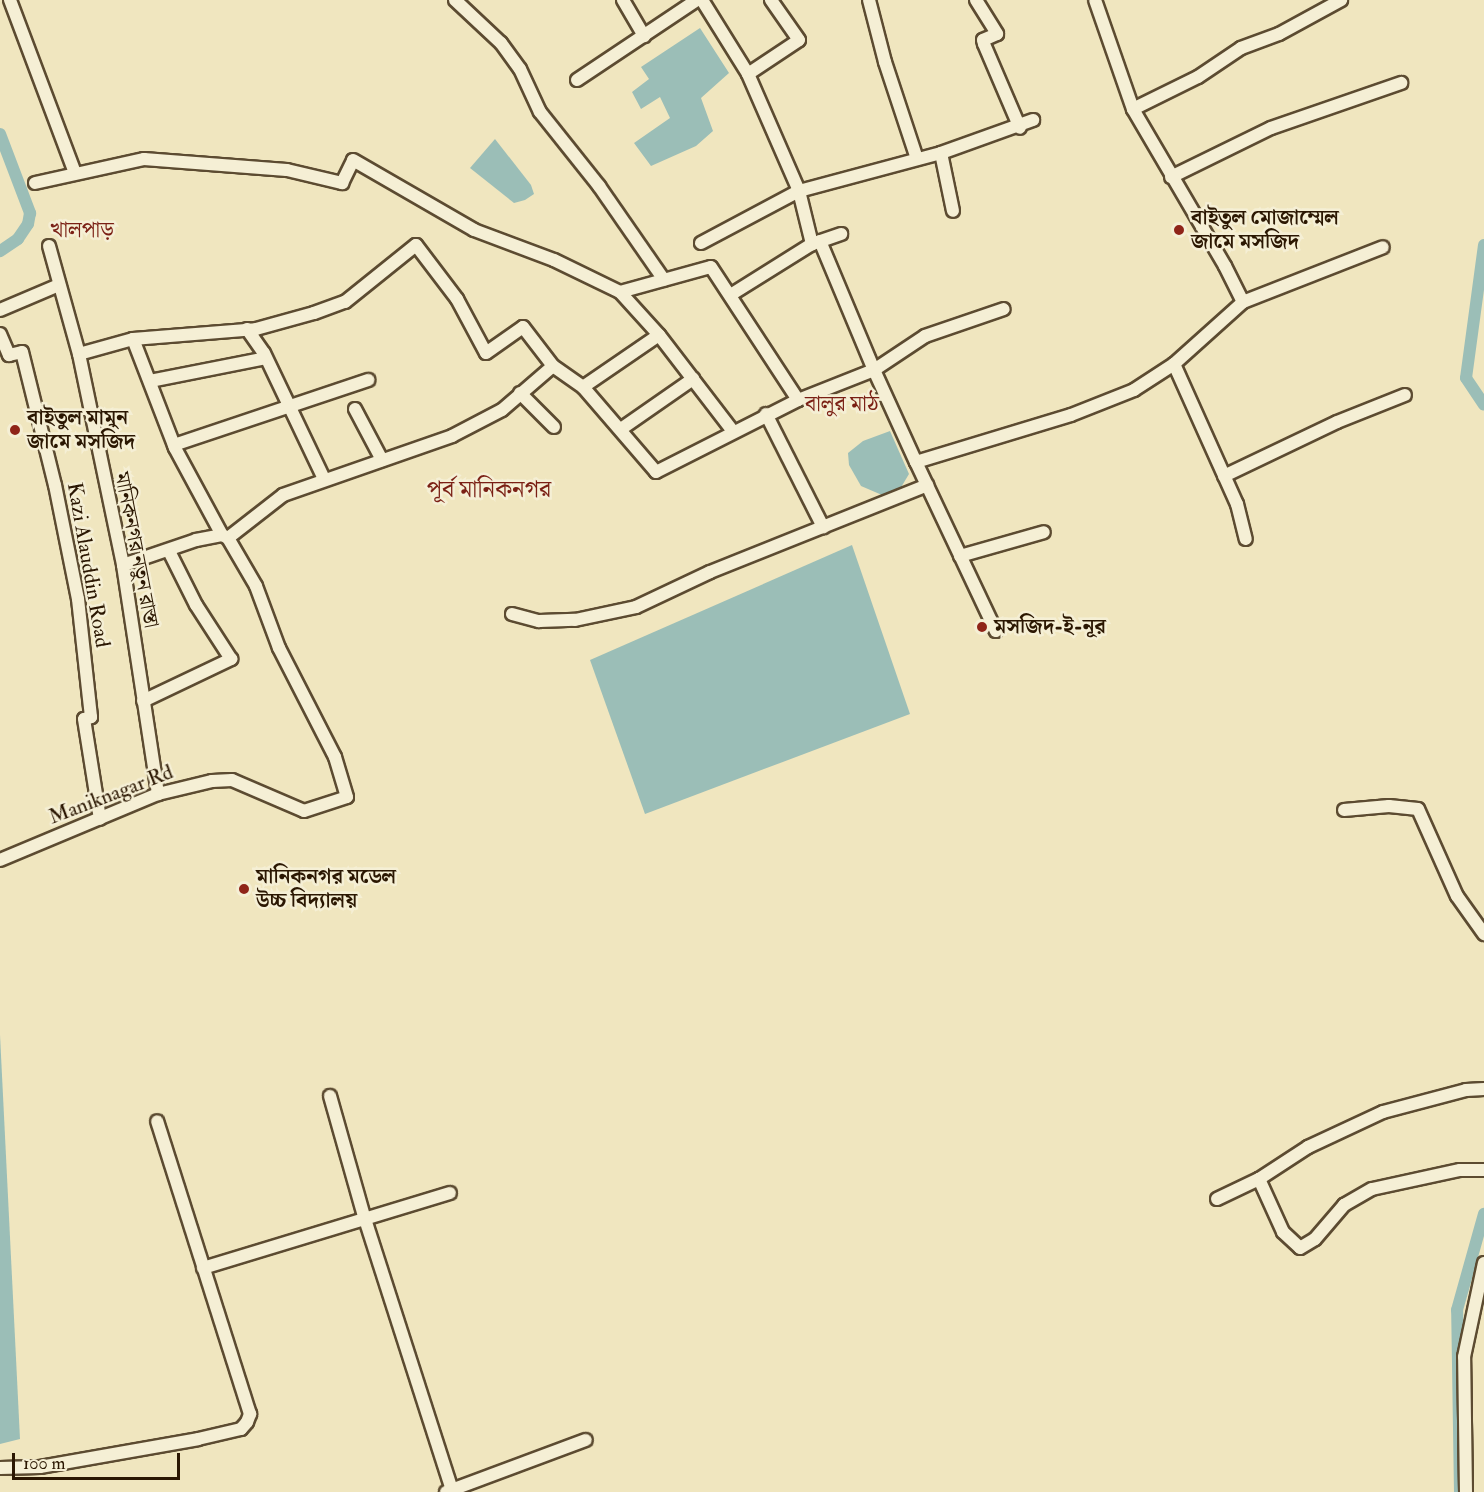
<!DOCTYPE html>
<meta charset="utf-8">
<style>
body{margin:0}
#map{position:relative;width:1484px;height:1492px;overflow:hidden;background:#f0e6bf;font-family:"IM FELL Double Pica","Noto Serif Bengali",serif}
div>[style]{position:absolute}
.water>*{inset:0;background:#9bbeb7}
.canal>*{height:12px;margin:-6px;padding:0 6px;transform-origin:6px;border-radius:6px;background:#9bbeb7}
.roads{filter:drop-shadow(2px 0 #5c4b31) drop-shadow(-2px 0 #5c4b31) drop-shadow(0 2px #5c4b31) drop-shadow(0 -2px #5c4b31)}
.street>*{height:12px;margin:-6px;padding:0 6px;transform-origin:6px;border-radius:6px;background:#f5efd5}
.dots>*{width:16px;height:16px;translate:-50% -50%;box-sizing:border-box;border:3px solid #f5efd5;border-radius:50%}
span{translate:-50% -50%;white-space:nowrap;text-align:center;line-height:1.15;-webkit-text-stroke:5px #f5efd5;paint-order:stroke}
.poi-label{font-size:21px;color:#2b1702;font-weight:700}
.left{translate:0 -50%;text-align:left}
.street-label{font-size:21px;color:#2b1702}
.neighbourhood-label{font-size:22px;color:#7a1f14}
.quarter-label{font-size:24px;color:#7a1f14}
.scale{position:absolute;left:12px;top:1453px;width:168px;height:27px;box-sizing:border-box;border:3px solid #2b1702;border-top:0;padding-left:8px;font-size:18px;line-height:21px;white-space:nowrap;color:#2b1702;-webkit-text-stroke:4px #f5efd5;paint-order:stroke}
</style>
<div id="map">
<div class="water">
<div style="clip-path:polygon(700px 28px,729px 73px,701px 98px,713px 131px,696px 146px,651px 166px,634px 143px,670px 118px,660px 97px,641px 109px,632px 92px,649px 79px,641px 67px)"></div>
<div style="clip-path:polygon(495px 139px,531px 185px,534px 194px,525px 200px,514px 203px,470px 168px)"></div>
<div style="clip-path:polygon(890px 431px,909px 474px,900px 489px,882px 495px,861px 486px,849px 465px,848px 453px,863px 441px)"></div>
<div style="clip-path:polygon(852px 545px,910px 714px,645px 814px,590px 660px)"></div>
<div style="clip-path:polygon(0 1035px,20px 1439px,0 1444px)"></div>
</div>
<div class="canal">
<div style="left:0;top:134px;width:85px;rotate:69.2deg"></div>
<div style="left:30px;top:213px;width:11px;rotate:100deg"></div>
<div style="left:28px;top:224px;width:18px;rotate:124deg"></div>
<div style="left:18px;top:239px;width:22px;rotate:146deg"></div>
<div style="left:1484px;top:245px;width:134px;rotate:97.7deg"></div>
<div style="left:1466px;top:378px;width:32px;rotate:56deg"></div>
<div style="left:1460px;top:1492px;width:182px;rotate:-90.9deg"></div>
<div style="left:1457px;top:1310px;width:100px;rotate:-74.3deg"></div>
</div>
<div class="roads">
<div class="street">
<div style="left:10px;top:0;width:185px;rotate:69.4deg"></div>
<div style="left:455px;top:0;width:63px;rotate:43.1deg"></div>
<div style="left:501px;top:43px;width:32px;rotate:54deg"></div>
<div style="left:520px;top:69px;width:47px;rotate:65.1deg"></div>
<div style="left:540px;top:112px;width:95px;rotate:51.4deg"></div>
<div style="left:599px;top:186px;width:114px;rotate:55.3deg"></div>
<div style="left:623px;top:0;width:42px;rotate:59.7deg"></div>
<div style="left:702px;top:0;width:87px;rotate:58.1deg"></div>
<div style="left:748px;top:74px;width:128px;rotate:66.4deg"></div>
<div style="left:799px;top:191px;width:55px;rotate:76.2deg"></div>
<div style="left:869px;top:0;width:64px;rotate:75.5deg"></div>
<div style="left:885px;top:62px;width:102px;rotate:71.7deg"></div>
<div style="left:976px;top:0;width:40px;rotate:58deg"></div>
<div style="left:997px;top:34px;width:15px;rotate:157deg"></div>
<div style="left:983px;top:40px;width:4px;rotate:76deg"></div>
<div style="left:984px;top:44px;width:91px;rotate:66.8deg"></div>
<div style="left:748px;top:74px;width:61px;rotate:-33.7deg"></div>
<div style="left:799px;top:40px;width:49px;rotate:-125deg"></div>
<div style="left:577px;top:80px;width:144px;rotate:-33.7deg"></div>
<div style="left:1133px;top:109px;width:72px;rotate:-26.2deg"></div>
<div style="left:1198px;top:77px;width:52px;rotate:-34deg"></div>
<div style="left:1241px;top:48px;width:40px;rotate:-20.2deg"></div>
<div style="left:1279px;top:34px;width:71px;rotate:-28.7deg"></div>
<div style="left:941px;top:153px;width:59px;rotate:78.3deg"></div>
<div style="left:1171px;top:177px;width:111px;rotate:-26.1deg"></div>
<div style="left:1271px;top:128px;width:138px;rotate:-19.1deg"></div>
<div style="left:35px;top:183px;width:112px;rotate:-12.4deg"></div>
<div style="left:144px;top:159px;width:143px;rotate:4.4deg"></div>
<div style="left:287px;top:170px;width:57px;rotate:13.3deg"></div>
<div style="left:342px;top:183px;width:25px;rotate:-64deg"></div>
<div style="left:353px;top:160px;width:140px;rotate:30deg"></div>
<div style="left:474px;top:230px;width:85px;rotate:20.6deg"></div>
<div style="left:554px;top:260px;width:73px;rotate:25.9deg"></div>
<div style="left:620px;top:292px;width:94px;rotate:-15.4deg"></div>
<div style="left:711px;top:267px;width:159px;rotate:56.8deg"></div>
<div style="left:798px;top:400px;width:82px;rotate:-21.5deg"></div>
<div style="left:874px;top:370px;width:101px;rotate:65.5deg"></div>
<div style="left:916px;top:462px;width:162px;rotate:-16.9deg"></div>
<div style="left:1071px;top:415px;width:68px;rotate:-21.6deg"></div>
<div style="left:1134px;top:390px;width:48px;rotate:-33deg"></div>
<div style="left:1174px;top:364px;width:93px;rotate:-41.9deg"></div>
<div style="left:1243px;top:302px;width:40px;rotate:-116.6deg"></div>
<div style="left:1225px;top:266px;width:182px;rotate:-120.4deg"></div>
<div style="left:1133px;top:109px;width:115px;rotate:-109.2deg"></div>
<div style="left:820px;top:241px;width:140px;rotate:67.3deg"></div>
<div style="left:874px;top:370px;width:61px;rotate:-33.7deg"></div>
<div style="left:925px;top:336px;width:83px;rotate:-18.9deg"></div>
<div style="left:701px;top:243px;width:111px;rotate:-28deg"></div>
<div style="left:799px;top:191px;width:147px;rotate:-15deg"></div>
<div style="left:941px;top:153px;width:98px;rotate:-19.7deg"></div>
<div style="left:49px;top:246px;width:112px;rotate:74.5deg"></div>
<div style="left:79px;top:354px;width:216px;rotate:78.2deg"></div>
<div style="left:123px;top:565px;width:232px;rotate:81.3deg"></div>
<div style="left:732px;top:294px;width:94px;rotate:-32deg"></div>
<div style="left:812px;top:244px;width:31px;rotate:-19deg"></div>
<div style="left:1243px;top:302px;width:150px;rotate:-21.4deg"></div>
<div style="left:0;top:310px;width:64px;rotate:-23deg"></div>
<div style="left:247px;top:329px;width:29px;rotate:55deg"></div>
<div style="left:264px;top:353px;width:140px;rotate:64.5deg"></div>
<div style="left:0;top:334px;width:23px;rotate:67deg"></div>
<div style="left:9px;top:355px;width:13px;rotate:-13deg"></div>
<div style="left:22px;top:352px;width:137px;rotate:76.1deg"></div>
<div style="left:55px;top:485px;width:116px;rotate:78.6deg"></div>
<div style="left:78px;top:599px;width:119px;rotate:83.7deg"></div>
<div style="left:91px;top:717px;width:7px;rotate:164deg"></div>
<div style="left:84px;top:719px;width:101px;rotate:80.9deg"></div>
<div style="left:659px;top:335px;width:120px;rotate:52.5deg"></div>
<div style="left:133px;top:339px;width:117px;rotate:68.9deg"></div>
<div style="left:175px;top:448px;width:99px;rotate:61.6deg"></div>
<div style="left:79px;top:354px;width:56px;rotate:-15.5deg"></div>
<div style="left:133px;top:339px;width:123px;rotate:-4.6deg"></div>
<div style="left:256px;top:329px;width:60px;rotate:-15.4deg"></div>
<div style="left:314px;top:313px;width:33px;rotate:-20deg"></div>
<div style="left:345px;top:302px;width:91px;rotate:-38.8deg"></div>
<div style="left:416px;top:245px;width:68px;rotate:52.8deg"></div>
<div style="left:457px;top:299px;width:61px;rotate:61.8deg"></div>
<div style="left:486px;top:353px;width:45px;rotate:-35.1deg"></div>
<div style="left:523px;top:327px;width:49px;rotate:52.4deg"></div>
<div style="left:1174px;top:364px;width:154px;rotate:65.8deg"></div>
<div style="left:1237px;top:504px;width:36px;rotate:76deg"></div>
<div style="left:150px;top:381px;width:118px;rotate:-11.2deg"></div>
<div style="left:583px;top:387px;width:112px;rotate:49.3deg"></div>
<div style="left:656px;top:472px;width:159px;rotate:-26.9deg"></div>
<div style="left:520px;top:393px;width:48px;rotate:45deg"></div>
<div style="left:355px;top:409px;width:58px;rotate:62.1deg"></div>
<div style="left:766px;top:414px;width:127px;rotate:63.2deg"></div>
<div style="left:621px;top:429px;width:88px;rotate:-34.8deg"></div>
<div style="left:174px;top:445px;width:205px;rotate:-18.5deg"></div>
<div style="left:916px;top:462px;width:187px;rotate:64.7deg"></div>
<div style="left:1224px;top:476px;width:125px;rotate:-25.5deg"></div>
<div style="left:1337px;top:422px;width:73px;rotate:-21.7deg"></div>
<div style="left:960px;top:556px;width:87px;rotate:-15.9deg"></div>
<div style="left:123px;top:565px;width:77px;rotate:-18.9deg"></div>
<div style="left:196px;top:540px;width:26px;rotate:-11deg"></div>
<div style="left:222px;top:535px;width:7px;rotate:27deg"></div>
<div style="left:228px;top:538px;width:70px;rotate:-38deg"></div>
<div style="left:283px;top:495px;width:179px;rotate:-19.2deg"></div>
<div style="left:452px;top:436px;width:56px;rotate:-27.5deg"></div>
<div style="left:502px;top:410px;width:67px;rotate:-40.8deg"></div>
<div style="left:553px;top:366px;width:37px;rotate:35deg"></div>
<div style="left:583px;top:387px;width:92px;rotate:-34.4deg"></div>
<div style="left:659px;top:335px;width:58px;rotate:-132.2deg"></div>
<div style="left:512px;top:614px;width:28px;rotate:15deg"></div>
<div style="left:539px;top:621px;width:36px;rotate:-2deg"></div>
<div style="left:575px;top:620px;width:62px;rotate:-12deg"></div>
<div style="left:636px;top:607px;width:82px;rotate:-25.3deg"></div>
<div style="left:710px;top:572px;width:234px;rotate:-21.8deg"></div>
<div style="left:143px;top:701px;width:98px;rotate:-25.5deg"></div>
<div style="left:231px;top:659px;width:64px;rotate:-122.9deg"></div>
<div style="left:196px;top:605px;width:60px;rotate:-116.6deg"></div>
<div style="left:1344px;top:810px;width:45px;rotate:-5.1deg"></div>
<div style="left:1389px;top:806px;width:29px;rotate:6deg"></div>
<div style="left:1418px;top:809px;width:95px;rotate:65.9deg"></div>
<div style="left:1457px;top:896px;width:47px;rotate:54.6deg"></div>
<div style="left:0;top:860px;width:171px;rotate:-22.7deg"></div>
<div style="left:158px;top:794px;width:56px;rotate:-13.5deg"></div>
<div style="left:212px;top:781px;width:20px;rotate:-3deg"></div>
<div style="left:232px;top:780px;width:78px;rotate:23.3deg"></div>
<div style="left:304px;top:811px;width:45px;rotate:-18deg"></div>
<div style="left:347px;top:797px;width:42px;rotate:-106.7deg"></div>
<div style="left:335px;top:757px;width:123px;rotate:-117.2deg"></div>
<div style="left:279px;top:648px;width:66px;rotate:-110.4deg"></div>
<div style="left:256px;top:586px;width:56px;rotate:-120.3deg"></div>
<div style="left:330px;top:1096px;width:125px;rotate:74.2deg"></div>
<div style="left:364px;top:1216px;width:288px;rotate:72.2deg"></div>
<div style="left:1259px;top:1179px;width:58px;rotate:65.6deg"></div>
<div style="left:1283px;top:1232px;width:23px;rotate:43deg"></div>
<div style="left:1300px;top:1248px;width:17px;rotate:-31deg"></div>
<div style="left:1315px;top:1239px;width:45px;rotate:-49.5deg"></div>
<div style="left:1344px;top:1205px;width:32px;rotate:-30deg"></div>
<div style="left:1372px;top:1189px;width:90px;rotate:-12.2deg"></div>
<div style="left:1460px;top:1170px;width:24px"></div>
<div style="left:1217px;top:1199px;width:47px;rotate:-25.5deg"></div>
<div style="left:1259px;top:1179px;width:59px;rotate:-33.1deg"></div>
<div style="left:1308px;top:1147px;width:83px;rotate:-25deg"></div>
<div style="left:1383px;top:1112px;width:86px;rotate:-14.8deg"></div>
<div style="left:1466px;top:1090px;width:18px;rotate:-3deg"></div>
<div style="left:203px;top:1268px;width:258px;rotate:-16.9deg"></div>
<div style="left:0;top:1468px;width:40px;rotate:-1.4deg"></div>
<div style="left:40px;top:1467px;width:160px;rotate:-10deg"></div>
<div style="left:198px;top:1439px;width:44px;rotate:-13.1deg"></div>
<div style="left:241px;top:1429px;width:9px;rotate:-49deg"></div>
<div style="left:247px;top:1422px;width:9px;rotate:-69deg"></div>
<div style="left:250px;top:1414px;width:307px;rotate:-107.6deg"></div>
<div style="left:446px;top:1492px;width:149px;rotate:-20.4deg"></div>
<div style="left:1466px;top:1492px;width:135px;rotate:-90.8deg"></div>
<div style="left:1464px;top:1357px;width:96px;rotate:-78deg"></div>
</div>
</div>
<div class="dots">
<div style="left:1179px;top:230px;background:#8f2418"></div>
<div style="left:15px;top:430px;background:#8f2418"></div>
<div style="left:982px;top:627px;background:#8f2418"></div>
<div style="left:244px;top:889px;background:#8f2418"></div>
</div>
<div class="poi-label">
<span class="left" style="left:1191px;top:230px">বাইতুল মোজাম্মেল<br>জামে মসজিদ</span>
<span class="left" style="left:27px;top:430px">বাইতুল মামুন<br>জামে মসজিদ</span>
<span class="left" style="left:994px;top:627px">মসজিদ-ই-নূর</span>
<span class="left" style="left:256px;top:889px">মানিকনগর মডেল<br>উচ্চ বিদ্যালয়</span>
</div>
<div class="street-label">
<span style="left:136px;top:550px;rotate:79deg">মানিকনগর নতুন রাস্তা</span>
<span style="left:88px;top:565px;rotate:80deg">Kazi Alauddin Road</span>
<span style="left:111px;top:795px;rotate:-21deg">Maniknagar Rd</span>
</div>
<div class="neighbourhood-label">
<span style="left:82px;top:231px">খালপাড়</span>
<span style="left:842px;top:405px">বালুর মাঠ</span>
</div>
<div class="quarter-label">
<span style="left:489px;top:490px">পূর্ব মানিকনগর</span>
</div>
<div class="scale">100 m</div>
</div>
